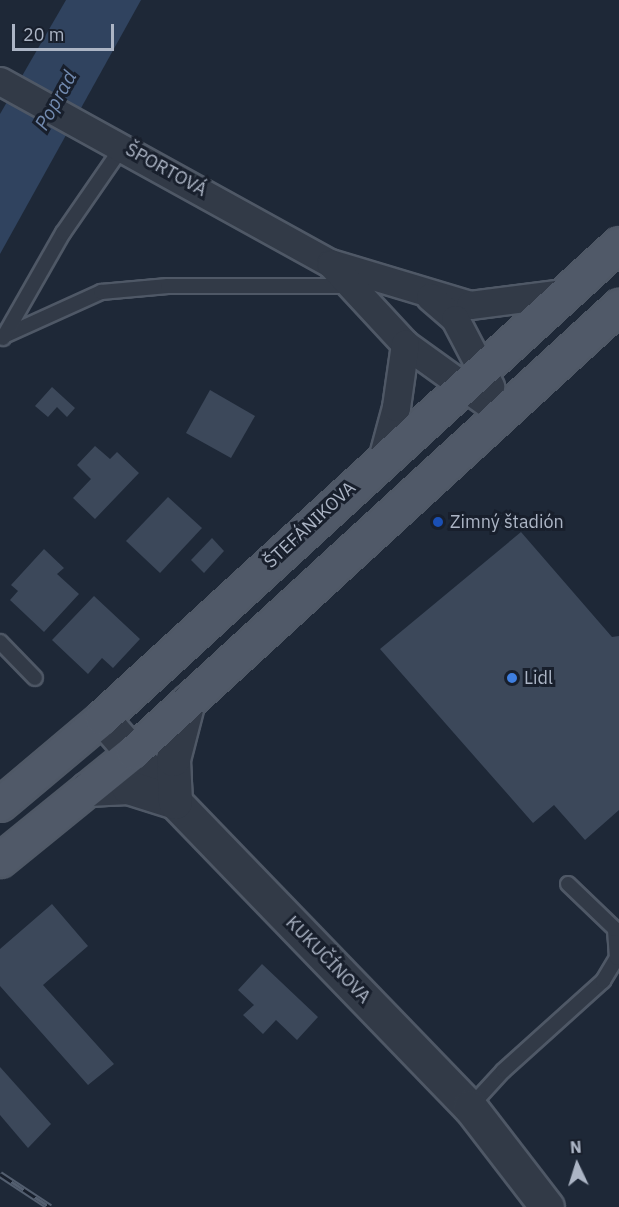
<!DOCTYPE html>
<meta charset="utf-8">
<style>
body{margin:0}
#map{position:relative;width:619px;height:1207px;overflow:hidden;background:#1e2837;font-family:"IBM Plex Sans",sans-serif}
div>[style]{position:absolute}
.water>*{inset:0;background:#30435f}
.building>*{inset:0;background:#3c485a}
.roads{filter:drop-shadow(2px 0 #4f5866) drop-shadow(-2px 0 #4f5866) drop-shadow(0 2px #4f5866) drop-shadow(0 -2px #4f5866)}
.service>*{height:14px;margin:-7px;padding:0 7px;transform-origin:7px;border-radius:7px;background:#323a47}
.minor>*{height:27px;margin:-13.5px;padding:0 13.5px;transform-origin:13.5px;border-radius:13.5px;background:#323a47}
.tertiary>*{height:33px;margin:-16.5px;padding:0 16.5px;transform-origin:16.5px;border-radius:16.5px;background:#323a47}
.primary>*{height:33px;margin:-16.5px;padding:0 16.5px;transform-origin:16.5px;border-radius:16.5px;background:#505968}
.rail>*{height:7px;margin-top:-3.5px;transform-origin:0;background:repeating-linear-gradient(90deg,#181f2c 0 14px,#535e6f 0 28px);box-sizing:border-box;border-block:2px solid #535e6f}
.dots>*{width:16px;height:16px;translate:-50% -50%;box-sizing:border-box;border:3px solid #181f2c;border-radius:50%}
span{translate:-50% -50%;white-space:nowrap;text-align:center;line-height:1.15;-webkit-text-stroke:6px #181f2c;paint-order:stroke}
.street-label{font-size:18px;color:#acb5c5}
.poi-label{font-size:18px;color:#acb5c5}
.left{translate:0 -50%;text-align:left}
.water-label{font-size:20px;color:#728aaf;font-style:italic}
.north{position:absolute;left:547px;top:1135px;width:60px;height:60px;-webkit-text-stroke:4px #181f2c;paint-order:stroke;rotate:356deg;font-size:16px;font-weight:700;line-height:24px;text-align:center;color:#acb5c5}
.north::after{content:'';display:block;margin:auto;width:21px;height:27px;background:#acb5c5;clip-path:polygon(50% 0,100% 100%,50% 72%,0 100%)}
.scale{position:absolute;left:12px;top:24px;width:102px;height:27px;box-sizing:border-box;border:3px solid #acb5c5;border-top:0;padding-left:8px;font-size:18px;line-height:21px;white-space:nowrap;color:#acb5c5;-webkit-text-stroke:4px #181f2c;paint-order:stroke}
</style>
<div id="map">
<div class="water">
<div style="clip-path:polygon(66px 0,141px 0,0 254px,0 114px)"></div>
</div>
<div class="building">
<div style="clip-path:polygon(52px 387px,75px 408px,67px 417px,57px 407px,48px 417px,35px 406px)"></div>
<div style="clip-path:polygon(210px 390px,255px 416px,231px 458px,186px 433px)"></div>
<div style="clip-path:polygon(95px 446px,110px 459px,117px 452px,139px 473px,95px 519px,73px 498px,91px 479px,77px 465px)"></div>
<div style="clip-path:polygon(168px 497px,202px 528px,160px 573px,126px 541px)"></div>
<div style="clip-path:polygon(521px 532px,612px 637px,619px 636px,619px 810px,585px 840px,554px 805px,533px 823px,380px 649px)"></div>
<div style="clip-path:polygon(212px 538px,224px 551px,204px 573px,191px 560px)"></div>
<div style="clip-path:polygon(44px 549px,64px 568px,57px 574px,79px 594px,44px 632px,10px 600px,18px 591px,11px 585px)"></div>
<div style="clip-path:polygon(94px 596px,140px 639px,113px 668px,102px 658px,88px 674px,52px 640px)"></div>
<div style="clip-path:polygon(52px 904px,88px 946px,43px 985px,114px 1064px,88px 1085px,0 986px,0 949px)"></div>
<div style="clip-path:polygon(262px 964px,318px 1017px,297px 1040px,276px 1020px,263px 1034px,243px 1015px,254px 1005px,238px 990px)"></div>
<div style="clip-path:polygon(0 1067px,51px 1124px,28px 1148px,0 1115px)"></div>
</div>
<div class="roads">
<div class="service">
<div style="left:4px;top:336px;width:107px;rotate:-24.4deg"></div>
<div style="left:101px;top:292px;width:67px;rotate:-5.1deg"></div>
<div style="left:168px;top:286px;width:182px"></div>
<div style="left:3px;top:338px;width:121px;rotate:-60.3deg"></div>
<div style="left:63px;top:233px;width:106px;rotate:-55.4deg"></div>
<div style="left:0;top:642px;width:50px;rotate:45.8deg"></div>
<div style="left:470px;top:1107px;width:49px;rotate:-47.5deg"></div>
<div style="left:503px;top:1071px;width:135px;rotate:-42deg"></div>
<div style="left:603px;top:981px;width:27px;rotate:-59deg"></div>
<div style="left:617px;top:958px;width:29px;rotate:-94deg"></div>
<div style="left:615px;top:929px;width:65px;rotate:-136.2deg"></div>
</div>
<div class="minor">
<div style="left:0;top:81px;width:377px;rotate:28.9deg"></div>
<div style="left:330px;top:263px;width:146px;rotate:16.7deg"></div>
<div style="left:470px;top:305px;width:95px;rotate:-7.3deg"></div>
<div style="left:331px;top:264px;width:109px;rotate:47.2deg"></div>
<div style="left:405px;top:344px;width:118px;rotate:35.7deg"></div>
<div style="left:430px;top:297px;width:33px;rotate:41deg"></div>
<div style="left:455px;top:319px;width:76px;rotate:62.4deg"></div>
<div style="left:382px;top:459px;width:54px;rotate:-74.9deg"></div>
<div style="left:396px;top:407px;width:64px;rotate:-81.9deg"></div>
</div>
<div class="tertiary">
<div style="left:102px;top:718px;width:111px;rotate:49deg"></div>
<div style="left:175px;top:802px;width:424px;rotate:46deg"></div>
<div style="left:470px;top:1107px;width:126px;rotate:52.4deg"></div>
<div style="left:87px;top:789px;width:41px;rotate:-2.8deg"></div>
<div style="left:128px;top:787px;width:49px;rotate:17.7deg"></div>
<div style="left:175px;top:802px;width:43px;rotate:-92.7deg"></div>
<div style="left:173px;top:759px;width:60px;rotate:-75.5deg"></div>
</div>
<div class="primary">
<div style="left:0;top:804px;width:133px;rotate:-40.1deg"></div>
<div style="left:102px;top:718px;width:701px;rotate:-42.52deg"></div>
<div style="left:0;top:860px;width:171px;rotate:-39.1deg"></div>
<div style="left:133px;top:752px;width:660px;rotate:-42.54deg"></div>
</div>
</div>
<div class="rail">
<div style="left:0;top:1174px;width:60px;rotate:33.4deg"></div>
</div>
<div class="dots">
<div style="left:438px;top:522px;background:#1a4fb4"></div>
<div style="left:512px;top:678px;background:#3f7fe0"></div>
</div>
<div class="street-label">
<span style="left:166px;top:170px;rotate:29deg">ŠPORTOVÁ</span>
<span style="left:310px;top:525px;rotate:-43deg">ŠTEFÁNIKOVA</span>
<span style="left:328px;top:960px;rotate:46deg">KUKUČÍNOVA</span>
</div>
<div class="poi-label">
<span class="left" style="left:450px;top:522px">Zimný štadión</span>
<span class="left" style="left:524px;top:678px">Lidl</span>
</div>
<div class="water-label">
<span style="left:55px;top:100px;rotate:-61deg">Poprad</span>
</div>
<div class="north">N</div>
<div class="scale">20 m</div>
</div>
